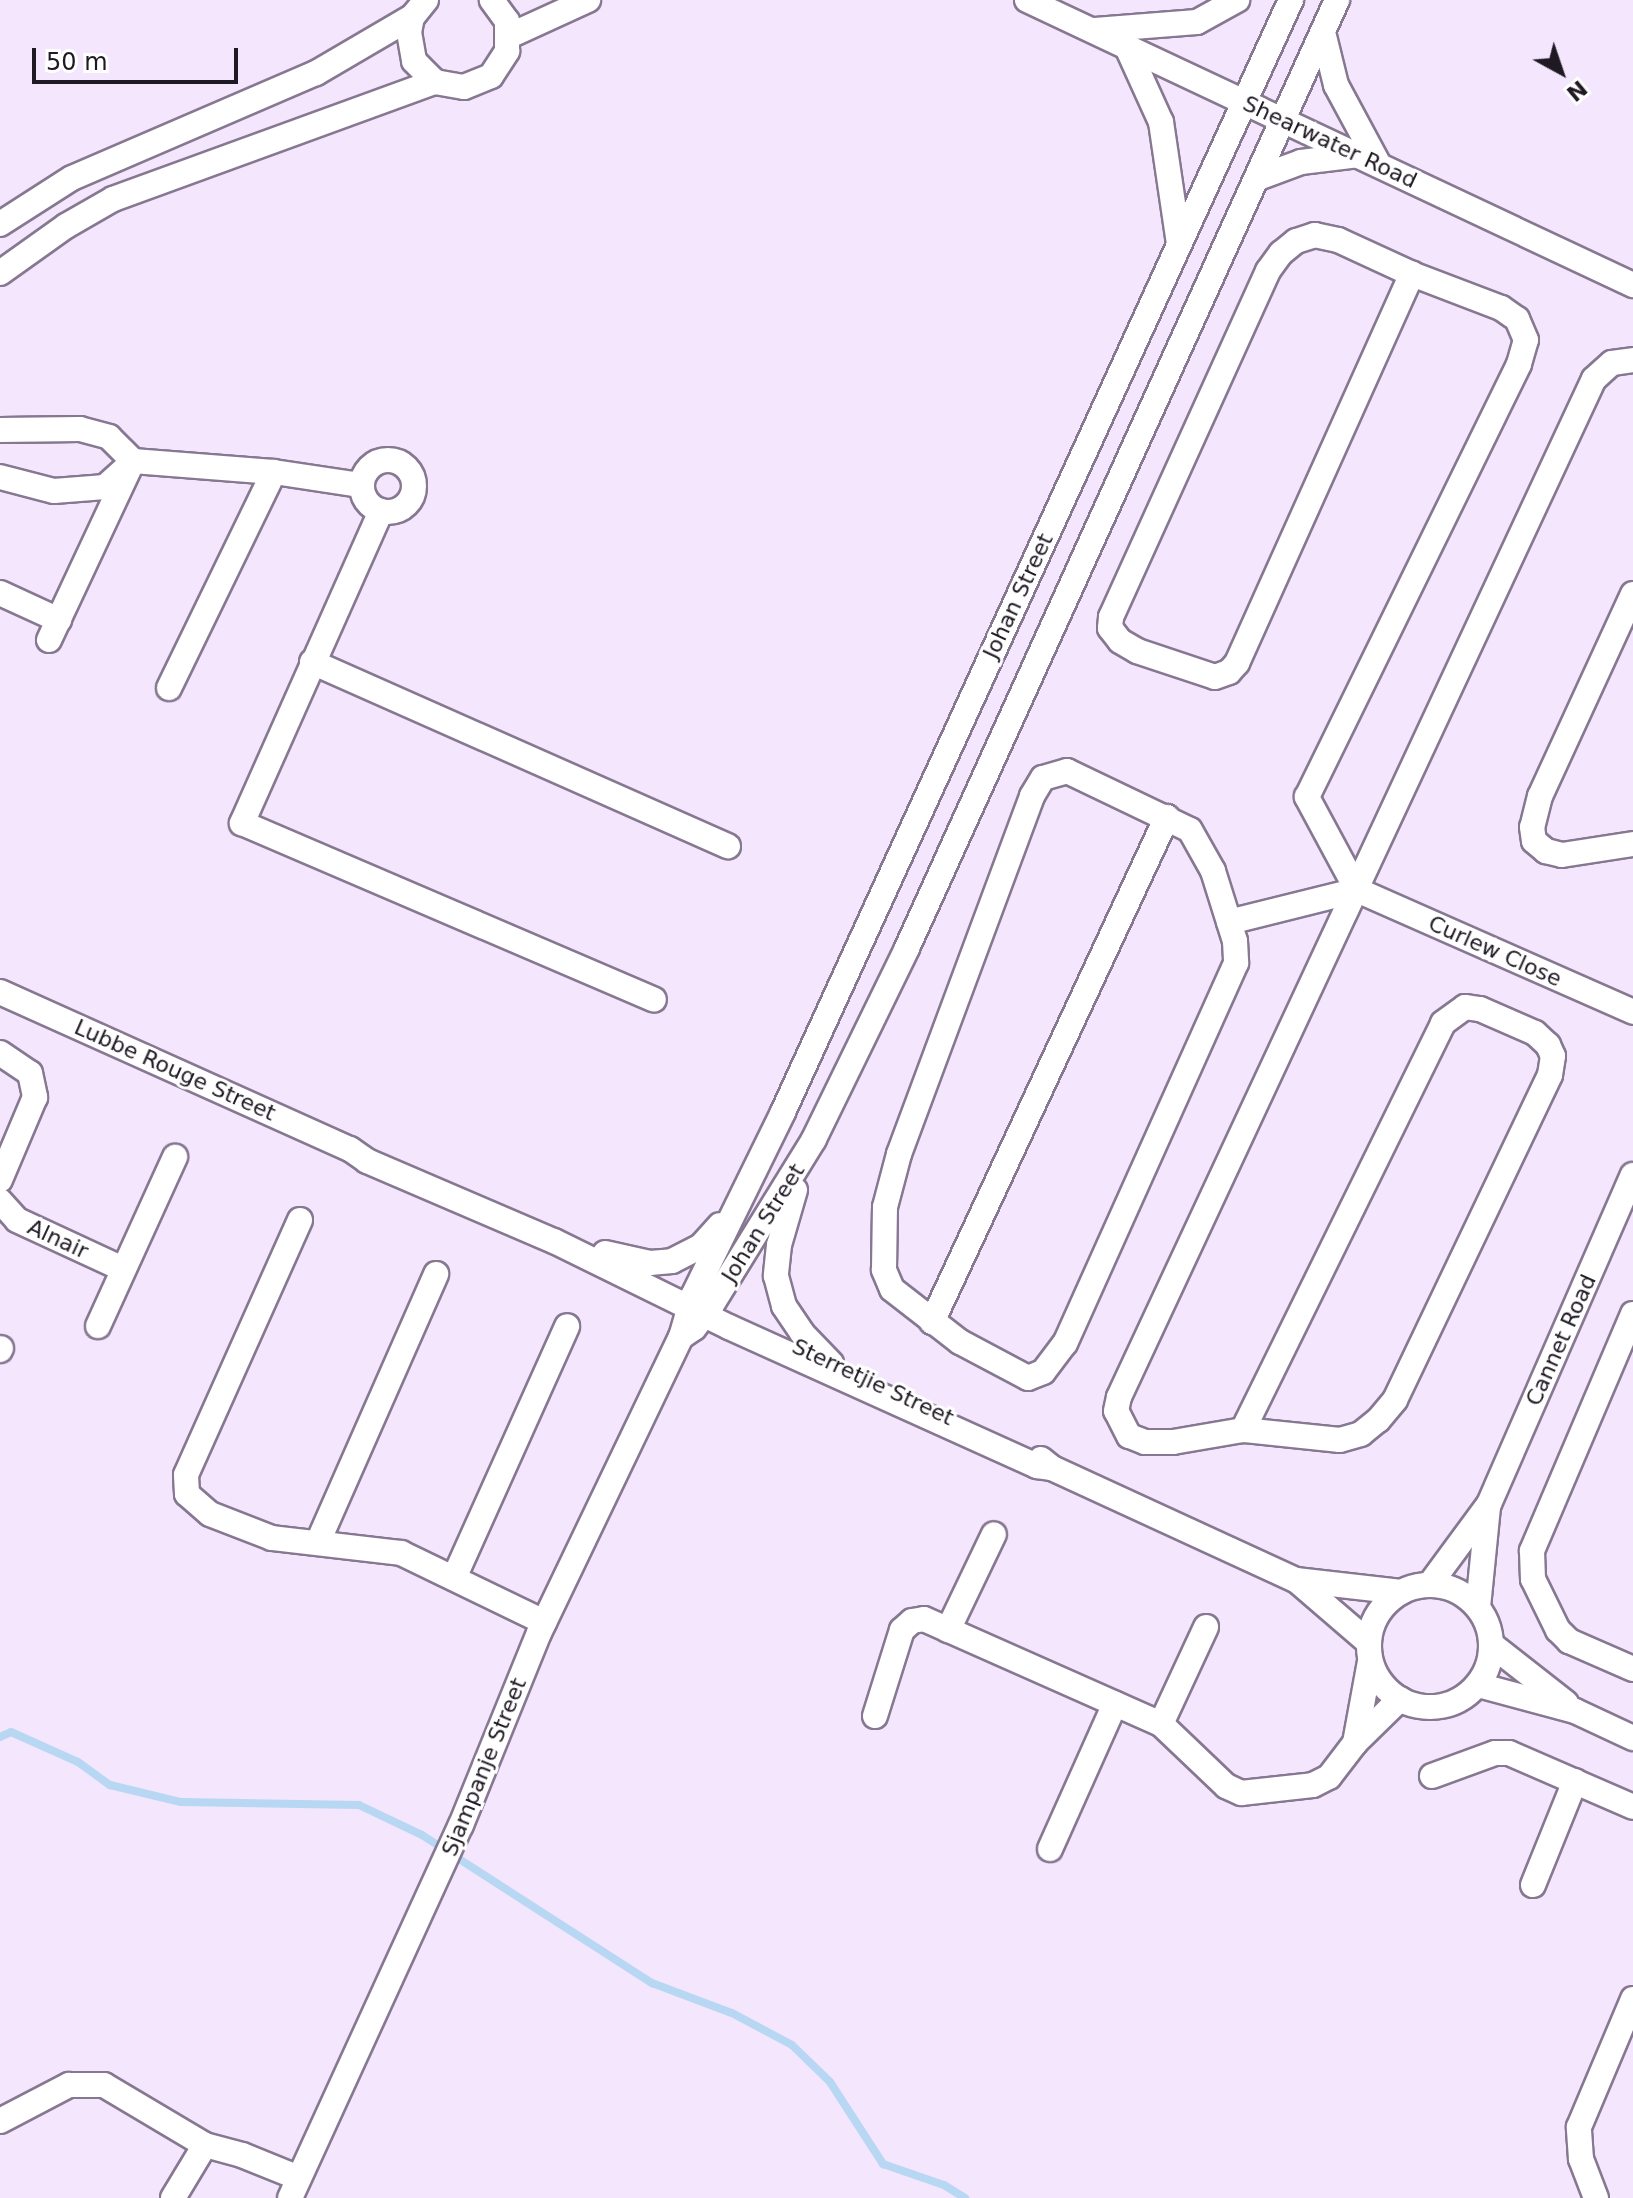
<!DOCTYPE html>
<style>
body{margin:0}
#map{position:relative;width:1633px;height:2198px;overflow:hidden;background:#f3e6fd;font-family:"DejaVu Sans",sans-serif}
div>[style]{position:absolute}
.stream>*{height:8px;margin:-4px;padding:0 4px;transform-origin:4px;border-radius:4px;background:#b8d7f2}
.roads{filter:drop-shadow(2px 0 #877892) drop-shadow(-2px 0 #877892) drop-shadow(0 2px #877892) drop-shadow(0 -2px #877892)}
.minor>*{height:24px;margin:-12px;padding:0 12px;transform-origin:12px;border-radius:12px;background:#fff}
.minor>.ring{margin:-12px;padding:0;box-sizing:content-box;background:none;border:24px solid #fff;border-radius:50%}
span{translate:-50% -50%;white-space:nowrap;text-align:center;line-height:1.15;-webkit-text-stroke:6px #fff;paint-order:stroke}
.street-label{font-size:22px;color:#1f1923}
.north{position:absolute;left:1521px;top:32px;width:80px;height:80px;-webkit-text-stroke:6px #fff;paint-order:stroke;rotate:140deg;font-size:22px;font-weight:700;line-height:32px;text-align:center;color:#1f1923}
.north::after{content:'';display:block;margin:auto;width:28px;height:36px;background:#1f1923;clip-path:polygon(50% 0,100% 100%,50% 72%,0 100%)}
.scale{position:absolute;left:32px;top:48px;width:206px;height:36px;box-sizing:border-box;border:4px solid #1f1923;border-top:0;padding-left:10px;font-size:24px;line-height:28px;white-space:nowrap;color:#1f1923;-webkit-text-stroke:6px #fff;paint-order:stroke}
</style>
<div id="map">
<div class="stream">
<div style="left:0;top:1737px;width:12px;rotate:-24deg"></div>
<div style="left:11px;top:1732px;width:73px;rotate:24.1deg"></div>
<div style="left:78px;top:1762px;width:39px;rotate:36deg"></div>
<div style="left:110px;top:1785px;width:73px;rotate:13.5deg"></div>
<div style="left:181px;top:1802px;width:178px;rotate:1deg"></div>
<div style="left:359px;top:1805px;width:70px;rotate:25.5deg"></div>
<div style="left:422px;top:1835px;width:274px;rotate:32.8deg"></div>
<div style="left:652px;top:1983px;width:85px;rotate:20.6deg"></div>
<div style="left:732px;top:2013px;width:68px;rotate:28.1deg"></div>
<div style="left:792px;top:2045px;width:53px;rotate:44.2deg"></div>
<div style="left:830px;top:2082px;width:98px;rotate:57.1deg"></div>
<div style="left:883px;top:2164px;width:65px;rotate:19deg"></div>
<div style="left:944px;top:2185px;width:25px;rotate:32deg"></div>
</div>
<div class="roads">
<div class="minor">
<div style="left:426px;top:0;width:22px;rotate:129deg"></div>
<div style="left:412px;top:17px;width:15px;rotate:101deg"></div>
<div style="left:409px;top:32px;width:29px;rotate:80deg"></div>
<div style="left:414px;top:61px;width:30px;rotate:45deg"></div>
<div style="left:435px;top:82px;width:29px;rotate:10deg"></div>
<div style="left:464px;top:87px;width:29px;rotate:-22deg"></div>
<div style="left:491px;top:76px;width:30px;rotate:-57deg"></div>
<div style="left:507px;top:51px;width:30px;rotate:-90deg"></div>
<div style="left:507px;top:21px;width:26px;rotate:-126deg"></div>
<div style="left:1027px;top:0;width:670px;rotate:25.19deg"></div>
<div style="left:1095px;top:30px;width:102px;rotate:-4.5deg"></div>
<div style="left:1197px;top:22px;width:46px;rotate:-28.8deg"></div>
<div style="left:1323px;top:32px;width:55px;rotate:76.2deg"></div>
<div style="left:1336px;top:85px;width:91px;rotate:61.7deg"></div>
<div style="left:509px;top:36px;width:87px;rotate:-24.5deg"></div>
<div style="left:1126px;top:45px;width:85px;rotate:65.6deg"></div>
<div style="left:1161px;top:122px;width:123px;rotate:81.6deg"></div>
<div style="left:1258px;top:178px;width:46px;rotate:-20.4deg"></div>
<div style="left:1301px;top:162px;width:58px;rotate:-6.9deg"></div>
<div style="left:0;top:224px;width:85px;rotate:-32.6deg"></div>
<div style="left:72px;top:178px;width:266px;rotate:-23.3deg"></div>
<div style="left:316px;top:73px;width:111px;rotate:-30.3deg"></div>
<div style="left:0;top:273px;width:81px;rotate:-35.5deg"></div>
<div style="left:66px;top:226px;width:54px;rotate:-29.9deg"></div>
<div style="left:113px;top:199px;width:343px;rotate:-20deg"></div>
<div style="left:0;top:430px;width:80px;rotate:-0.7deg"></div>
<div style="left:80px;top:429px;width:30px;rotate:15deg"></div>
<div style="left:109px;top:437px;width:34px;rotate:45deg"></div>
<div style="left:133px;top:461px;width:141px;rotate:4.5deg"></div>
<div style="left:274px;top:472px;width:88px;rotate:8.5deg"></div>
<div class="ring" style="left:362px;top:460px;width:28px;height:28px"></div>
<div style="left:0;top:477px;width:56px;rotate:14.5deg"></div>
<div style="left:54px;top:491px;width:51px;rotate:-4.5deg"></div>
<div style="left:105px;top:487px;width:28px;rotate:-42deg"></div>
<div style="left:381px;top:511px;width:342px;rotate:114deg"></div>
<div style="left:242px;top:823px;width:448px;rotate:23.2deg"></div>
<div style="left:0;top:593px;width:65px;rotate:24.6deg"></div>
<div style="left:1633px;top:594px;width:222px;rotate:114.7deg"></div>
<div style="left:1540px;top:796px;width:32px;rotate:104deg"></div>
<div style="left:1532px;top:827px;width:14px;rotate:82deg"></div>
<div style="left:1534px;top:841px;width:16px;rotate:40deg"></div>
<div style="left:1546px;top:851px;width:16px;rotate:14deg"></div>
<div style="left:1562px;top:855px;width:72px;rotate:-8.8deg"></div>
<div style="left:49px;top:640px;width:198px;rotate:-64.9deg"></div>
<div style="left:312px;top:662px;width:455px;rotate:23.9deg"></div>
<div style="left:169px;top:688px;width:240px;rotate:-64.1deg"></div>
<div style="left:1067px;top:771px;width:136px;rotate:25.6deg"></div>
<div style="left:1190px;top:830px;width:47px;rotate:60.7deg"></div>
<div style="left:1213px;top:871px;width:73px;rotate:72.6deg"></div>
<div style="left:1235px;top:941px;width:22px;rotate:87deg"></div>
<div style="left:1236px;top:963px;width:417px;rotate:114.2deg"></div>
<div style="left:1065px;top:1343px;width:36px;rotate:127deg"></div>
<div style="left:1043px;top:1372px;width:16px;rotate:158deg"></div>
<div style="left:1028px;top:1378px;width:77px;rotate:-152.1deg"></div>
<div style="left:960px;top:1342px;width:86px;rotate:-142.1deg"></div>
<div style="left:892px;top:1289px;width:21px;rotate:-113deg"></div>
<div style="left:884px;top:1270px;width:63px;rotate:-89.1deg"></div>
<div style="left:885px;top:1207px;width:55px;rotate:-75.2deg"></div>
<div style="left:899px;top:1154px;width:382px;rotate:-69.6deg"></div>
<div style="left:1032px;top:796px;width:21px;rotate:-59deg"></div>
<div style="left:1043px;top:778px;width:25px;rotate:-16deg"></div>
<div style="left:1357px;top:890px;width:106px;rotate:-118.3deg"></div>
<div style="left:1307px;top:797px;width:482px;rotate:-63.9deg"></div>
<div style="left:1519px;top:364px;width:25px;rotate:-74deg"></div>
<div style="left:1526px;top:340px;width:23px;rotate:-113deg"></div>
<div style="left:1517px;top:319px;width:19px;rotate:-145deg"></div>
<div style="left:1501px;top:308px;width:95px;rotate:-159.1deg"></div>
<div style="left:1412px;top:274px;width:81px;rotate:-155.3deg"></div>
<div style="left:1338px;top:240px;width:24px;rotate:-168deg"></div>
<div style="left:1315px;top:235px;width:20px;rotate:162deg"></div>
<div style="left:1296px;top:241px;width:19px;rotate:141deg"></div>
<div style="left:1281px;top:253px;width:22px;rotate:126deg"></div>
<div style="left:1268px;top:271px;width:380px;rotate:114.4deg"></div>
<div style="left:1111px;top:617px;width:11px;rotate:95deg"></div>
<div style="left:1110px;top:628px;width:16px;rotate:52deg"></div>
<div style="left:1120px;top:641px;width:20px;rotate:30deg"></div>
<div style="left:1137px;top:651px;width:82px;rotate:18.4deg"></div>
<div style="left:1215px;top:677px;width:15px;rotate:-20deg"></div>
<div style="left:1229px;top:672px;width:12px;rotate:-48deg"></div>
<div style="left:1237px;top:663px;width:427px;rotate:-65.8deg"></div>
<div style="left:1357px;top:890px;width:302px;rotate:23.8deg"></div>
<div style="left:1229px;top:922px;width:132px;rotate:-14deg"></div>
<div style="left:0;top:992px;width:384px;rotate:24.2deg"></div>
<div style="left:350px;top:1149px;width:21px;rotate:35deg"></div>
<div style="left:367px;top:1161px;width:203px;rotate:23.2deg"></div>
<div style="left:554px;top:1241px;width:195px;rotate:26.2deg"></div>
<div style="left:729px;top:1327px;width:338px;rotate:24.3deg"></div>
<div style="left:1037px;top:1466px;width:15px;rotate:8deg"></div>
<div style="left:0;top:1053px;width:36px;rotate:34deg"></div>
<div style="left:30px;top:1073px;width:25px;rotate:78deg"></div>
<div style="left:35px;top:1097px;width:90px;rotate:112.9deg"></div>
<div style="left:795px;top:1190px;width:57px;rotate:106.2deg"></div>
<div style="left:779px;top:1245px;width:31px;rotate:96deg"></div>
<div style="left:776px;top:1276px;width:31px;rotate:75deg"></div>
<div style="left:784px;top:1306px;width:32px;rotate:56deg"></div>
<div style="left:802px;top:1333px;width:42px;rotate:46deg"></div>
<div style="left:0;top:1201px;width:25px;rotate:48deg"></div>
<div style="left:17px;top:1220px;width:117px;rotate:24.8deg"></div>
<div style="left:300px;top:1220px;width:279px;rotate:114.1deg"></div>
<div style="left:186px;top:1475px;width:19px;rotate:87deg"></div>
<div style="left:187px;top:1494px;width:30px;rotate:41deg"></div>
<div style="left:210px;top:1514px;width:66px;rotate:21.2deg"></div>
<div style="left:272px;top:1538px;width:130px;rotate:6.6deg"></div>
<div style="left:401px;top:1553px;width:159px;rotate:25.8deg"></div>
<div style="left:605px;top:1253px;width:46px;rotate:12.5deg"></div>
<div style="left:650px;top:1263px;width:22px;rotate:-5deg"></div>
<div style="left:672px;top:1261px;width:33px;rotate:-27deg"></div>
<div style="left:701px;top:1246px;width:28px;rotate:-48deg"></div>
<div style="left:1633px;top:1314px;width:258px;rotate:113.1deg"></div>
<div style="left:1532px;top:1551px;width:28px;rotate:88deg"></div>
<div style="left:1533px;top:1579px;width:57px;rotate:63.9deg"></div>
<div style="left:1558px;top:1630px;width:16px;rotate:45deg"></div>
<div style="left:1569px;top:1641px;width:70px;rotate:23.6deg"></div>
<div style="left:932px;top:1322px;width:557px;rotate:-65.05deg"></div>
<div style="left:98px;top:1326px;width:186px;rotate:-65.5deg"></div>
<div style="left:681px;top:1337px;width:16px;rotate:-35deg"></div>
<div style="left:694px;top:1328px;width:28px;rotate:-52deg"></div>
<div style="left:711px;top:1306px;width:196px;rotate:-58.3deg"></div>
<div style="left:814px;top:1139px;width:212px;rotate:-64deg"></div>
<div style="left:907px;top:948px;width:1041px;rotate:-65.6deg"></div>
<div style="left:0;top:1350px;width:2px;rotate:-63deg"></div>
<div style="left:1243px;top:1430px;width:453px;rotate:-63.8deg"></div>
<div style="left:1443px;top:1023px;width:27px;rotate:-36deg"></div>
<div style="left:1465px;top:1007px;width:15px;rotate:8deg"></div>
<div style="left:1480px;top:1009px;width:60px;rotate:23.6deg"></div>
<div style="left:1535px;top:1033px;width:18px;rotate:43deg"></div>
<div style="left:1548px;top:1045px;width:12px;rotate:66deg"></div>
<div style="left:1553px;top:1056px;width:19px;rotate:99deg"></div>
<div style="left:1550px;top:1075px;width:360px;rotate:115.5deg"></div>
<div style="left:1395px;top:1400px;width:26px;rotate:130deg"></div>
<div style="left:1378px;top:1420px;width:22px;rotate:141deg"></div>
<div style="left:1361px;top:1434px;width:22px;rotate:164deg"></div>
<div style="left:1340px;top:1440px;width:98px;rotate:-174.1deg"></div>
<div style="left:1243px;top:1430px;width:71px;rotate:170.3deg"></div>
<div style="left:1173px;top:1442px;width:28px;rotate:180deg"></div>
<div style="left:1145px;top:1442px;width:17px;rotate:-159deg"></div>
<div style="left:1129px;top:1436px;width:28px;rotate:-117deg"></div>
<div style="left:1116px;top:1411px;width:14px;rotate:-78deg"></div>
<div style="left:1119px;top:1397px;width:1123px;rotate:-64.99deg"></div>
<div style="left:1594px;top:379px;width:24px;rotate:-42deg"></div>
<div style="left:1612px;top:363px;width:21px;rotate:-8deg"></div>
<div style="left:1041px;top:1459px;width:14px;rotate:39deg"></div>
<div style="left:1052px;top:1468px;width:268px;rotate:24.7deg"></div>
<div style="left:1296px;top:1580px;width:95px;rotate:40.7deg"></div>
<div style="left:318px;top:1542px;width:293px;rotate:-66.2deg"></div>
<div style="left:454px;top:1578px;width:276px;rotate:-65.8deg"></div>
<div style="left:1296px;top:1580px;width:106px;rotate:6.5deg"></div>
<div style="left:1430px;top:1584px;width:99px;rotate:-53.6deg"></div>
<div style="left:1489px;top:1504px;width:359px;rotate:-66.4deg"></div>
<div class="ring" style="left:1369px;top:1585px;width:98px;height:98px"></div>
<div style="left:1478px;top:1607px;width:100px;rotate:-84.3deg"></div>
<div style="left:948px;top:1630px;width:106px;rotate:-64.4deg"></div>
<div style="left:1492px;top:1645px;width:94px;rotate:38.1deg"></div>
<div style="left:1478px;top:1685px;width:100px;rotate:15deg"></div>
<div style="left:1575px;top:1711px;width:64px;rotate:25deg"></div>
<div style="left:875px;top:1716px;width:90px;rotate:-72.6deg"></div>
<div style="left:902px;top:1630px;width:13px;rotate:-42deg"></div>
<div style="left:912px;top:1621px;width:12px;rotate:-9deg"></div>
<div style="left:924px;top:1619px;width:259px;rotate:23.9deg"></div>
<div style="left:1161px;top:1724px;width:90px;rotate:43.6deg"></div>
<div style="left:1226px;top:1786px;width:17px;rotate:25deg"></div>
<div style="left:1241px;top:1793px;width:72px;rotate:-6.3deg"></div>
<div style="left:1313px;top:1785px;width:18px;rotate:-27deg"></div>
<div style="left:1329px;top:1777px;width:43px;rotate:-52.6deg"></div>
<div style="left:1355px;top:1743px;width:63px;rotate:-44.4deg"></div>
<div style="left:1161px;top:1724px;width:107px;rotate:-65.1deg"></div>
<div style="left:1355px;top:1743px;width:83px;rotate:-79.6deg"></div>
<div style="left:1432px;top:1776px;width:67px;rotate:-20.1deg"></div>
<div style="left:1495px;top:1753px;width:14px"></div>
<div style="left:1509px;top:1753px;width:135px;rotate:23.5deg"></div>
<div style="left:1050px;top:1849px;width:159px;rotate:-65.9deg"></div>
<div style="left:1533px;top:1885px;width:112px;rotate:-68deg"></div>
<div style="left:0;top:2121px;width:78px;rotate:-27.6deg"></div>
<div style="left:69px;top:2085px;width:35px"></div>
<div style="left:104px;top:2085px;width:117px;rotate:30.7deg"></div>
<div style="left:205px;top:2145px;width:38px;rotate:15deg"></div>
<div style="left:242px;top:2155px;width:61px;rotate:22deg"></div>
<div style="left:173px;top:2198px;width:62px;rotate:-58.9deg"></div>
<div style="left:290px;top:2198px;width:410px;rotate:-65.4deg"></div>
<div style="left:461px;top:1825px;width:207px;rotate:-67.9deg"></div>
<div style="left:539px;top:1633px;width:328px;rotate:-64.4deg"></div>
<div style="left:681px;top:1337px;width:43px;rotate:-73.7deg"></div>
<div style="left:693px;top:1296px;width:205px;rotate:-63.9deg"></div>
<div style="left:783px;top:1112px;width:1223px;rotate:-65.45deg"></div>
<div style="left:1596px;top:2198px;width:42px;rotate:-111deg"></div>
<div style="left:1581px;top:2159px;width:32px;rotate:-94deg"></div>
<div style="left:1579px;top:2127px;width:139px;rotate:-67.1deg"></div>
</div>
</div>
<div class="street-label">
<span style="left:1330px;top:142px;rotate:25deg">Shearwater Road</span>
<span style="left:1018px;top:596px;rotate:-65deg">Johan Street</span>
<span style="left:1495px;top:951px;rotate:24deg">Curlew Close</span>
<span style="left:175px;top:1070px;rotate:24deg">Lubbe Rouge Street</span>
<span style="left:763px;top:1223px;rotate:-58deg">Johan Street</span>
<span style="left:58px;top:1239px;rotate:25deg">Alnair</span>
<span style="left:1561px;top:1340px;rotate:-66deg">Cannet Road</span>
<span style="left:873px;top:1382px;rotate:25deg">Sterretjie Street</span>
<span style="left:484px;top:1767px;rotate:-68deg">Sjampanje Street</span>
</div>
<div class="north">N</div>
<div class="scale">50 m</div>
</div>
